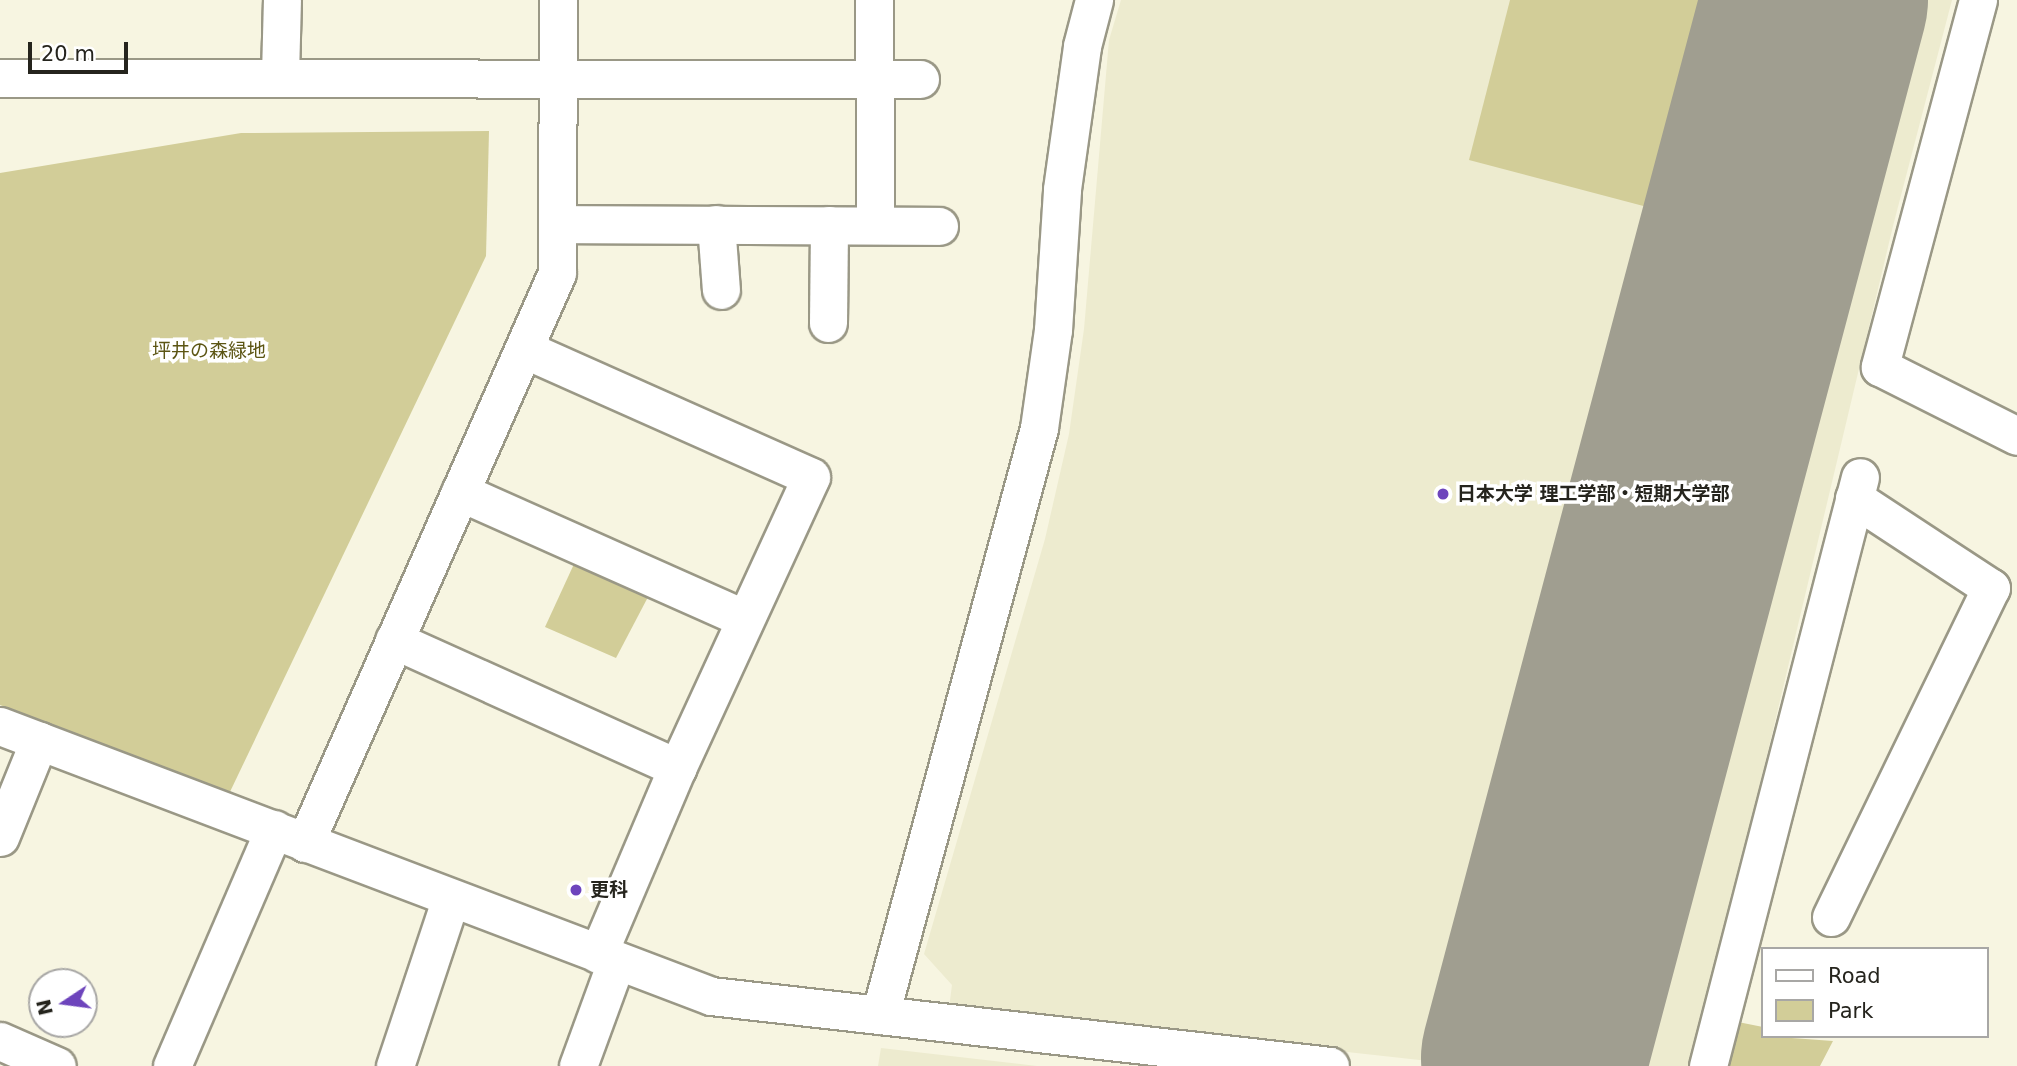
<!DOCTYPE html>
<meta charset="utf-8">
<style>
body{margin:0}
#map{position:relative;width:2017px;height:1066px;overflow:hidden;background:#f7f5e1;font-family:"DejaVu Sans","Noto Sans JP",sans-serif}
div>[style]{position:absolute}
.built>*{inset:0;background:#edebcf}
.green>*{inset:0;background:#d2cd98}
.runway>*{height:226px;margin:-113px;padding:0 113px;transform-origin:113px;border-radius:113px;background:#a09e90}
.roads{filter:drop-shadow(2px 0 #9a9886) drop-shadow(-2px 0 #9a9886) drop-shadow(0 2px #9a9886) drop-shadow(0 -2px #9a9886)}
.minor>*{height:37px;margin:-18.5px;padding:0 18.5px;transform-origin:18.5px;border-radius:18.5px;background:#fff}
.dots>*{width:19px;height:19px;translate:-50% -50%;box-sizing:border-box;border:4px solid #fff;border-radius:50%}
span{translate:-50% -50%;white-space:nowrap;text-align:center;line-height:1.15;-webkit-text-stroke:7px #fff;paint-order:stroke}
.park-label{font-size:19px;color:#5c5514}
.poi-label{font-size:19px;color:#25241d;font-weight:700}
.left{translate:0 -50%;text-align:left}
.legend{position:absolute;left:1761px;top:947px;width:228px;height:91px;box-sizing:border-box;background:#fff;border:2px solid #a8a7a5;margin:0;padding:9px 12px;list-style:none;font-size:21px;color:#25241d}
.legend li{display:flex;align-items:center;gap:14px;height:35px}
.legend b{width:35px;border:2px solid #a8a7a5}
.north{position:absolute;left:28px;top:968px;width:70px;height:70px;box-sizing:border-box;background:#fff;border:2px solid #a8a7a5;border-radius:50%;rotate:257deg;font-size:19px;font-weight:700;line-height:28px;text-align:center;color:#25241d}
.north::after{content:'';display:block;margin:auto;width:24px;height:32px;background:#6d44bc;clip-path:polygon(50% 0,100% 100%,50% 72%,0 100%)}
.scale{position:absolute;left:28px;top:42px;width:100px;height:32px;box-sizing:border-box;border:4px solid #25241d;border-top:0;padding-left:9px;font-size:21px;line-height:24px;white-space:nowrap;color:#25241d;-webkit-text-stroke:5px #fff;paint-order:stroke}
</style>
<div id="map">
<div class="built">
<div style="clip-path:polygon(1121px 0,1952px 0,1893px 226px,1693px 1066px,1474px 1066px,949px 1008px,952px 985px,924px 954px,1045px 539px,1069px 434px,1084px 329px,1109px 40px)"></div>
<div style="clip-path:polygon(881px 1048px,1037px 1066px,878px 1066px)"></div>
</div>
<div class="green">
<div style="clip-path:polygon(1510px 0,1705px 0,1651px 208px,1469px 160px)"></div>
<div style="clip-path:polygon(489px 131px,486px 256px,228px 796px,0 705px,0 173px,241px 133px)"></div>
<div style="clip-path:polygon(574px 564px,648px 597px,616px 658px,545px 627px)"></div>
<div style="clip-path:polygon(1733px 1021px,1763px 1027px,1763px 1036px,1833px 1041px,1820px 1066px,1720px 1066px)"></div>
</div>
<div class="runway">
<div style="left:1534px;top:1058px;width:1095px;rotate:-75.13deg"></div>
</div>
<div class="roads">
<div class="minor">
<div style="left:874px;top:0;width:225px;rotate:89.7deg"></div>
<div style="left:1978px;top:0;width:380px;rotate:105deg"></div>
<div style="left:1880px;top:367px;width:153px;rotate:26.7deg"></div>
<div style="left:280px;top:75px;width:75px;rotate:-88.5deg"></div>
<div style="left:0;top:78px;width:920px;rotate:0.06deg"></div>
<div style="left:558px;top:224px;width:381px;rotate:0.3deg"></div>
<div style="left:716px;top:224px;width:66px;rotate:85.7deg"></div>
<div style="left:828px;top:323px;width:98px;rotate:-89.4deg"></div>
<div style="left:524px;top:349px;width:314px;rotate:24deg"></div>
<div style="left:811px;top:477px;width:320px;rotate:114.7deg"></div>
<div style="left:677px;top:768px;width:202px;rotate:113deg"></div>
<div style="left:460px;top:492px;width:312px;rotate:24deg"></div>
<div style="left:394px;top:640px;width:311px;rotate:24.3deg"></div>
<div style="left:0;top:726px;width:761px;rotate:20.79deg"></div>
<div style="left:711px;top:996px;width:623px;rotate:6.45deg"></div>
<div style="left:0;top:837px;width:104px;rotate:-67.9deg"></div>
<div style="left:305px;top:843px;width:623px;rotate:-66.15deg"></div>
<div style="left:557px;top:273px;width:273px;rotate:-89.8deg"></div>
<div style="left:1831px;top:917px;width:366px;rotate:-64.1deg"></div>
<div style="left:1991px;top:588px;width:164px;rotate:-146.7deg"></div>
<div style="left:880px;top:1015px;width:608px;rotate:-74.84deg"></div>
<div style="left:1039px;top:428px;width:99px;rotate:-81.9deg"></div>
<div style="left:1053px;top:330px;width:141px;rotate:-86.3deg"></div>
<div style="left:1062px;top:189px;width:144px;rotate:-82deg"></div>
<div style="left:1082px;top:46px;width:48px;rotate:-75.4deg"></div>
<div style="left:0;top:1041px;width:62px;rotate:23.7deg"></div>
<div style="left:172px;top:1066px;width:258px;rotate:-66.7deg"></div>
<div style="left:395px;top:1066px;width:177px;rotate:-71.6deg"></div>
<div style="left:578px;top:1066px;width:111px;rotate:-69.9deg"></div>
<div style="left:1708px;top:1066px;width:608px;rotate:-75.53deg"></div>
</div>
</div>
<div class="dots">
<div style="left:1443px;top:494px;background:#6d44bc"></div>
<div style="left:576px;top:890px;background:#6d44bc"></div>
</div>
<div class="park-label">
<span style="left:209px;top:351px">坪井の森緑地</span>
</div>
<div class="poi-label">
<span class="left" style="left:1457px;top:494px">日本大学 理工学部・短期大学部</span>
<span class="left" style="left:590px;top:890px">更科</span>
</div>
<ul class="legend">
<li><b style="height:9px;background:#fff"></b>Road</li>
<li><b style="height:19px;background:#d2cd98"></b>Park</li>
</ul>
<div class="north">N</div>
<div class="scale">20 m</div>
</div>
